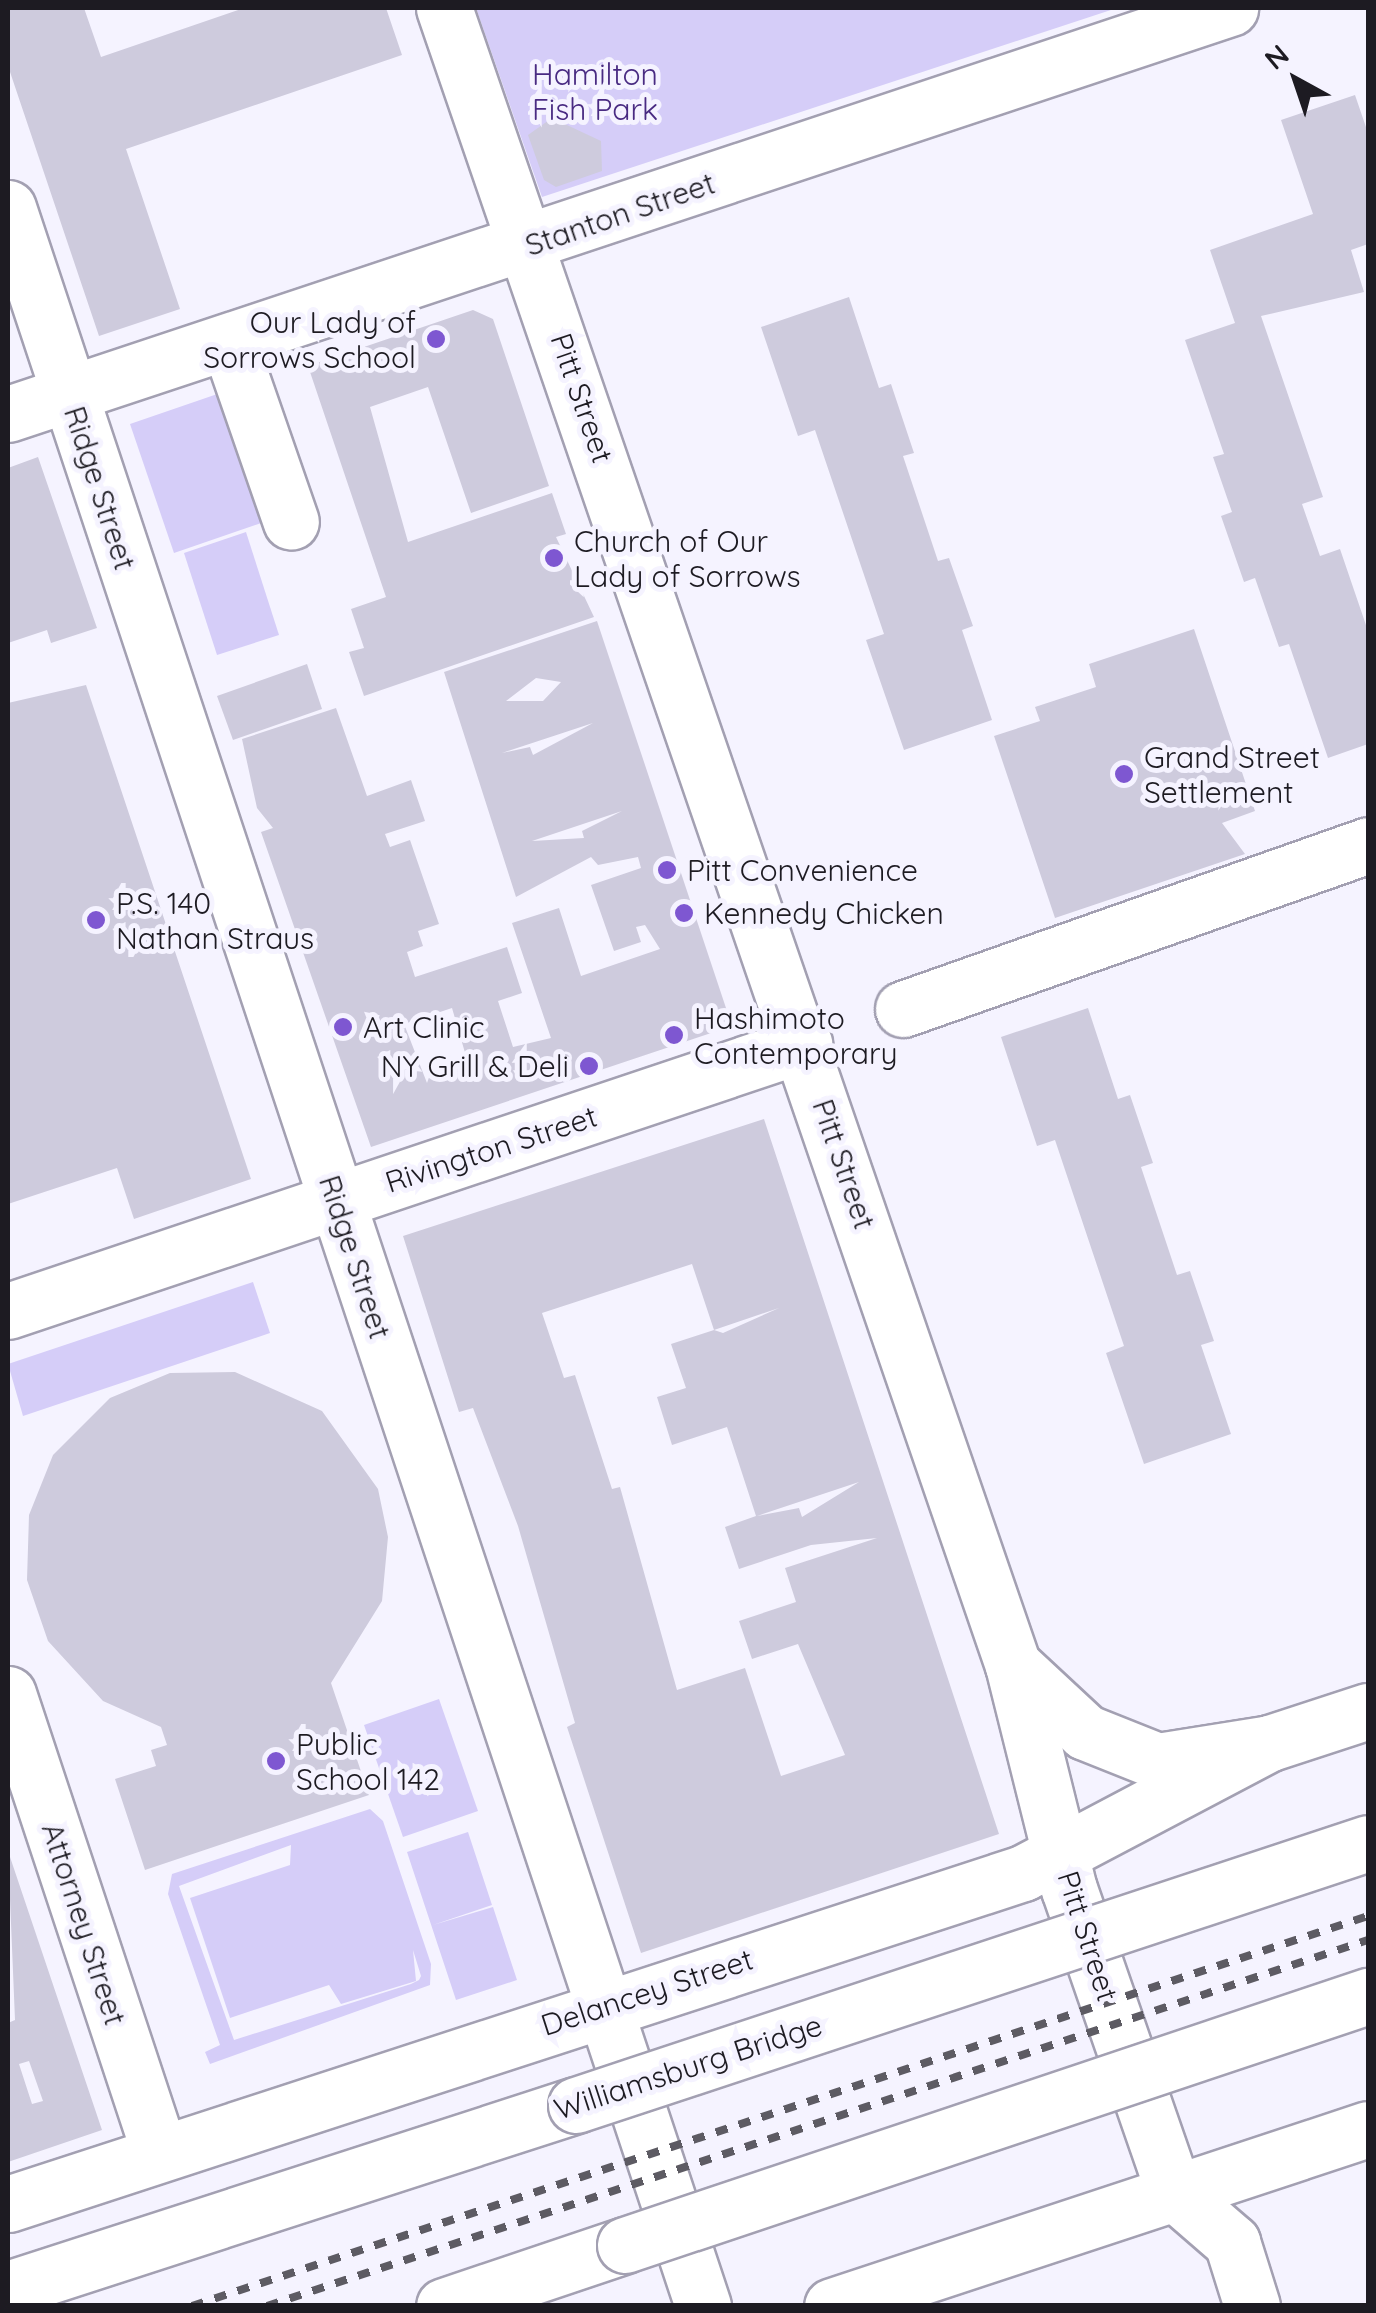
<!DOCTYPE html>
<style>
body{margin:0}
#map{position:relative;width:1376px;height:2313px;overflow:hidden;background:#f5f3ff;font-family:Quicksand,sans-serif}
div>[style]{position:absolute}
.green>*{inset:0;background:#d5cdf8}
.building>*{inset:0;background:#cecbdd}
.roads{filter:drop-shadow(2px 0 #a3a0b2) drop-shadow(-2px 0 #a3a0b2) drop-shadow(0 2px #a3a0b2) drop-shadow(0 -2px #a3a0b2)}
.minor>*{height:55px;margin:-27.5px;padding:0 27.5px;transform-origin:27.5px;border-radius:27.5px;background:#fff}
.highway>*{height:55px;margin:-27.5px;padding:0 27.5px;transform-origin:27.5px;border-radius:27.5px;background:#fff}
.rail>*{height:8px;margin-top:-4px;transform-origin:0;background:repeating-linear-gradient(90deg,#5d5b63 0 12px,transparent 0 24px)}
.bridges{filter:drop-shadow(2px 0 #a3a0b2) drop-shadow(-2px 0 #a3a0b2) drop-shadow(0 2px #a3a0b2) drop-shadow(0 -2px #a3a0b2)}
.highway-bridge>*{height:55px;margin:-27.5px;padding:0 27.5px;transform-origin:27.5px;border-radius:27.5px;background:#fff}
.dots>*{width:28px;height:28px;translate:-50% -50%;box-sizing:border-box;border:5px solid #f5f3ff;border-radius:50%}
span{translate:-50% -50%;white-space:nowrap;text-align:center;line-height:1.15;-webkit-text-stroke:10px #f5f3ff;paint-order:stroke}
.park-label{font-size:30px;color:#492b82}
.street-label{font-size:30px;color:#1d1b22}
.poi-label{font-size:30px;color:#1d1b22}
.right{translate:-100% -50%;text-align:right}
.left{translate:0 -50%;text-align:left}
.frame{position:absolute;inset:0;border:10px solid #1d1b22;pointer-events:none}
.north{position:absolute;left:1246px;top:30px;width:100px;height:100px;-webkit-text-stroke:8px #f5f3ff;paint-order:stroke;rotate:320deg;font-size:28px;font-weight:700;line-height:40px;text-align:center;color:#1d1b22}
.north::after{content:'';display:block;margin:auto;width:35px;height:45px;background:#1d1b22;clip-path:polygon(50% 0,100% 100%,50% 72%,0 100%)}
</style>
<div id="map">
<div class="green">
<div style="clip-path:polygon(476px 8px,1117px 8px,542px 197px)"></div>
<div style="clip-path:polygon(229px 390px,273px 519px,174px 553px,130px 424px)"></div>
<div style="clip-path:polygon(246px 532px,279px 635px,217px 655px,184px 553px)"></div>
<div style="clip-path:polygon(253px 1282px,270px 1333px,23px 1416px,8px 1364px)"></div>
<div style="clip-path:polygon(439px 1699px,478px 1811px,403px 1837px,364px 1725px)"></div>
<div style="clip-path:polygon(evenodd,370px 1809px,383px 1821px,431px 1964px,430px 1985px,210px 2064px,205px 2052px,220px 2045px,168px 1894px,172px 1874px,370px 1809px,291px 1845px,290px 1865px,190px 1898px,230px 2018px,329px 1985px,341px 2004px,416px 1981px,413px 1950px,421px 1976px,419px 1980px,411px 1984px,234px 2040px,179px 1886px,291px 1845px)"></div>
<div style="clip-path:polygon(468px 1832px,492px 1905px,433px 1925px,493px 1907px,517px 1980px,456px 2000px,407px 1852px)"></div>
</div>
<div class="building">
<div style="clip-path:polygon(8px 8px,84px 8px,101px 57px,244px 8px,386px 8px,402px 55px,126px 149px,180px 309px,99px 336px,8px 66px)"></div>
<div style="clip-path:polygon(1355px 95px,1368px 133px,1368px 244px,1351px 250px,1364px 292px,1261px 316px,1323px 497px,1302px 504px,1320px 556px,1340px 549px,1368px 631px,1368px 744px,1328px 758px,1289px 644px,1279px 647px,1255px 578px,1244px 582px,1221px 516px,1232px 512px,1213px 457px,1224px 454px,1185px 340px,1235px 323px,1210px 250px,1313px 214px,1281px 120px)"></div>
<div style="clip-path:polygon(552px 118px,601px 141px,602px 171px,556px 187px,544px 180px,528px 135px)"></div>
<div style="clip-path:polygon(849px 297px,879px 388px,891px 384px,914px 453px,903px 456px,938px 561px,949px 558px,973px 626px,962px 630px,992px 720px,904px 750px,866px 640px,884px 634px,815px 430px,798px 436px,761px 327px)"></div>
<div style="clip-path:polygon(473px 310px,493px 319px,549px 486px,471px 513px,428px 387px,370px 407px,408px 542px,552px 493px,566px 534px,556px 537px,594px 617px,364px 696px,349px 652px,364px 648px,351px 609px,386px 597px,308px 366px)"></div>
<div style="clip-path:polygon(38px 457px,97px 628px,51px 643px,47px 630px,8px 643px,8px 468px)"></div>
<div style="clip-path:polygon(evenodd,597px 621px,732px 1026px,371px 1147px,261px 832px,273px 828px,257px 808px,242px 739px,336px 708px,367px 796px,411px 780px,425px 821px,385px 834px,390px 847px,410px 840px,439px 924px,418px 931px,423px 946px,407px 952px,415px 977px,507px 947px,522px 993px,498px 1001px,513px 1047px,551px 1038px,512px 923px,559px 908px,581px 976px,660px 949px,645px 925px,636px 927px,641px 942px,614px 951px,591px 885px,641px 868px,638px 857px,598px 865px,591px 857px,516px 897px,444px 672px,597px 621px,536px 678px,561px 682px,543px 701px,506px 701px,536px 678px,597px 621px,593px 723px,533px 755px,530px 747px,502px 753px,593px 723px,597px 621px,622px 811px,582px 831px,584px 838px,532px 841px,622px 811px,597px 621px,452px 1008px,468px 1063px,448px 1074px,444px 1065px,432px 1069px,427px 1083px,404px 1024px,452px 1008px)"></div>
<div style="clip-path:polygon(1194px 629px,1255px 811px,1222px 823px,1245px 854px,1055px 918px,994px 736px,1040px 721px,1035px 707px,1096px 687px,1089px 664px)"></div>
<div style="clip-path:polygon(307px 664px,322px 709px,233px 740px,217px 696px)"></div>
<div style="clip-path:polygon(86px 685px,251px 1179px,134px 1219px,117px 1168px,8px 1204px,8px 703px)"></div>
<div style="clip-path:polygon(1088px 1008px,1118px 1099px,1130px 1095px,1153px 1163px,1141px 1167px,1177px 1275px,1190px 1271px,1214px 1341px,1201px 1345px,1231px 1434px,1144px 1464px,1106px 1353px,1124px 1346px,1055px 1140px,1037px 1146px,1001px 1037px)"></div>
<div style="clip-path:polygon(evenodd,764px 1119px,999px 1834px,641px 1953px,567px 1727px,575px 1723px,518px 1526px,473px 1408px,459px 1412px,403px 1236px,764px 1119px,692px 1264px,714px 1330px,671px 1344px,686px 1388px,657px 1397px,672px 1445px,727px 1427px,756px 1516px,725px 1527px,739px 1569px,811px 1545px,877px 1538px,785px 1568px,796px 1602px,739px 1621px,752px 1659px,798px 1644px,845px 1755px,781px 1776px,745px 1668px,677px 1690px,620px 1487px,612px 1489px,575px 1375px,564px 1378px,542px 1313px,692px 1264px,764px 1119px,779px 1308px,723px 1333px,714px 1330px,779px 1308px,764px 1119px,859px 1482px,802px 1517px,799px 1508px,757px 1516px,859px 1482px)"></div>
<div style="clip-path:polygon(235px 1372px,322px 1411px,378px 1489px,388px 1537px,382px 1601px,331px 1683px,369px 1795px,145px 1870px,115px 1779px,156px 1766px,151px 1750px,167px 1745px,161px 1727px,103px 1701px,48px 1641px,27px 1580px,29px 1515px,53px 1455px,110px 1398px,170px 1373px)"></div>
<div style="clip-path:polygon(evenodd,8px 1851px,102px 2130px,8px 2162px,8px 2023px,15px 2020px,8px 1851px,29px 2061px,43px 2101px,32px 2104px,19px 2064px,29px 2061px)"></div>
</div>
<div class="roads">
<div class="minor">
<div style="left:444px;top:8px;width:1752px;rotate:71.05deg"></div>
<div style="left:1013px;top:1665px;width:231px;rotate:76deg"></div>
<div style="left:1069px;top:1889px;width:321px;rotate:70.9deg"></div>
<div style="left:1174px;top:2192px;width:77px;rotate:40.8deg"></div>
<div style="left:1232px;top:2242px;width:67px;rotate:72.6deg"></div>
<div style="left:8px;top:208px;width:2210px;rotate:71.67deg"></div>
<div style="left:229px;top:343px;width:189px;rotate:70.9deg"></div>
<div style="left:8px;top:414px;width:1288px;rotate:-18.38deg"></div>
<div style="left:903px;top:1009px;width:493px;rotate:-19.4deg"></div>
<div style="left:8px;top:1311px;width:840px;rotate:-18.54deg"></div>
<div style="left:1013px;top:1665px;width:98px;rotate:42.9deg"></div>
<div style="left:1085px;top:1732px;width:79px;rotate:21.7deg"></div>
<div style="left:1158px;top:1761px;width:113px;rotate:-9.1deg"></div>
<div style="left:1270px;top:1743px;width:103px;rotate:-18.1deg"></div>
<div style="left:8px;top:1694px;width:484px;rotate:71.7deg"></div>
<div style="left:8px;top:2204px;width:1068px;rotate:-18.06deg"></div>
<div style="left:1023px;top:1873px;width:279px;rotate:-27.8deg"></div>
<div style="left:832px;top:2306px;width:564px;rotate:-18.27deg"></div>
</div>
<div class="highway">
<div style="left:8px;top:2289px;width:597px;rotate:-17.95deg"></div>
<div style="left:444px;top:2306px;width:191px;rotate:-18.6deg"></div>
</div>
</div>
<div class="rail">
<div style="left:192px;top:2306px;width:1239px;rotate:-18.35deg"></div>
<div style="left:267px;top:2306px;width:1160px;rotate:-18.39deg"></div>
</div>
<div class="bridges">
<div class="highway-bridge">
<div style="left:576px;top:2105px;width:834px;rotate:-18.3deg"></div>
<div style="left:625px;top:2245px;width:784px;rotate:-18.53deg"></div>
</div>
</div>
<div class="dots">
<div style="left:436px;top:339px;background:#7e57d1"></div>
<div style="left:554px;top:558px;background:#7e57d1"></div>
<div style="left:1124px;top:774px;background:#7e57d1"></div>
<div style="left:667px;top:870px;background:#7e57d1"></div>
<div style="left:684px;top:913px;background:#7e57d1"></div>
<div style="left:96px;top:920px;background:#7e57d1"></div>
<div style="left:343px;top:1027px;background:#7e57d1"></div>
<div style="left:674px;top:1035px;background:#7e57d1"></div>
<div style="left:589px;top:1066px;background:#7e57d1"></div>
<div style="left:276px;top:1761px;background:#7e57d1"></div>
</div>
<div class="park-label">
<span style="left:595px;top:91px">Hamilton<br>Fish Park</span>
</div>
<div class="street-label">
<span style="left:620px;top:214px;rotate:-19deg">Stanton Street</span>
<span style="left:582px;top:398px;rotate:71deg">Pitt Street</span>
<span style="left:100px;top:488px;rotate:72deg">Ridge Street</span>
<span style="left:491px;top:1149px;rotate:-18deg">Rivington Street</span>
<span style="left:844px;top:1164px;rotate:71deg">Pitt Street</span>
<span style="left:355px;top:1257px;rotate:72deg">Ridge Street</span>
<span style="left:84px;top:1924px;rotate:72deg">Attorney Street</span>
<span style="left:1088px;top:1936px;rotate:72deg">Pitt Street</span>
<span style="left:647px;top:1992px;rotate:-18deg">Delancey Street</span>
<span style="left:688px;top:2067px;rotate:-18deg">Williamsburg Bridge</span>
</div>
<div class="poi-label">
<span class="right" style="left:416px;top:339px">Our Lady of<br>Sorrows School</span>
<span class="left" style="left:574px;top:558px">Church of Our<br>Lady of Sorrows</span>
<span class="left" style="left:1144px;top:774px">Grand Street<br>Settlement</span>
<span class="left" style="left:687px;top:870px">Pitt Convenience</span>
<span class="left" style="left:116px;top:920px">P.S. 140<br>Nathan Straus</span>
<span class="left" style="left:704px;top:913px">Kennedy Chicken</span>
<span class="left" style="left:694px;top:1035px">Hashimoto<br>Contemporary</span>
<span class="left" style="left:363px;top:1027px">Art Clinic</span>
<span class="right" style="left:569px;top:1066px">NY Grill &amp; Deli</span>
<span class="left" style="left:296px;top:1761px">Public<br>School 142</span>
</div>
<div class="frame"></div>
<div class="north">N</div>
</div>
